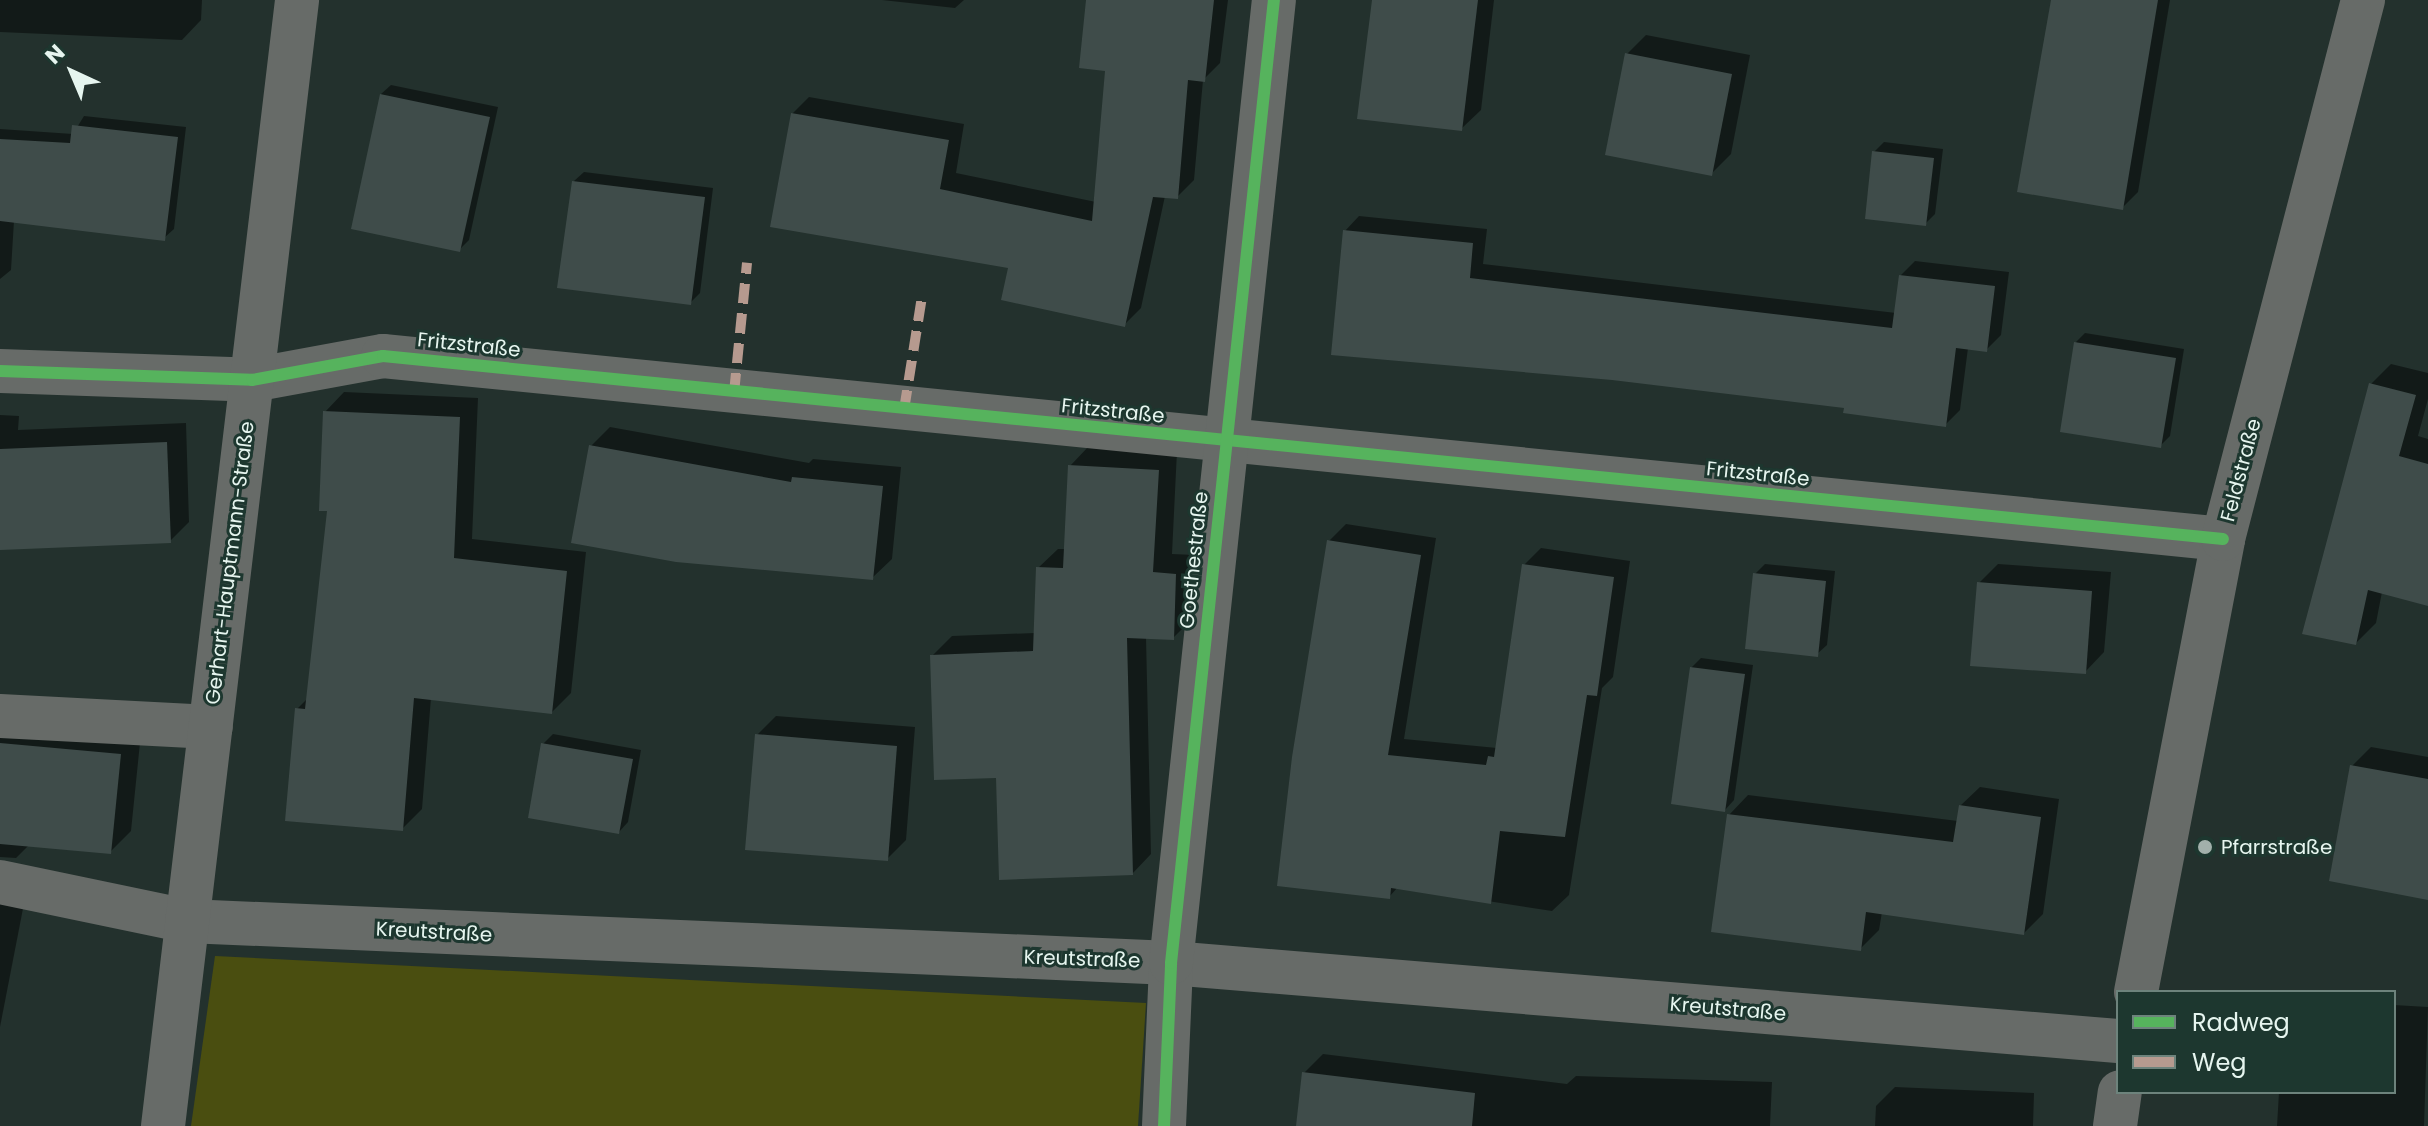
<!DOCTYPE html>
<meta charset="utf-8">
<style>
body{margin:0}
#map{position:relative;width:2428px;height:1126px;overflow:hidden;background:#23312d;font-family:Poppins,sans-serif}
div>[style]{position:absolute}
.green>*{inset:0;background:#4a4e10}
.shadow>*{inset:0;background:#0007}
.building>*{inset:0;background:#3f4c4a}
.minor>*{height:44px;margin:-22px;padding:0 22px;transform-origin:22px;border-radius:22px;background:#676b68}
.quiet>*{height:10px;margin-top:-5px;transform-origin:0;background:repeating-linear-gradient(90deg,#b69a8f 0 20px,transparent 0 30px)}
.cycleway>*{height:12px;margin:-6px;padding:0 6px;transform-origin:6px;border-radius:6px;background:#56b35d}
.dots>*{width:22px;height:22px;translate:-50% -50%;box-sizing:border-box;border:4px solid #1d372f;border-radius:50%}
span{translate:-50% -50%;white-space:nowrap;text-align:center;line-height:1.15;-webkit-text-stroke:6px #1d372f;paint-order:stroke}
.street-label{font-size:20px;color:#e6f5ef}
.poi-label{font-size:20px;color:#e6f5ef}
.left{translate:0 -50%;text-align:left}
.legend{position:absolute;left:2116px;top:990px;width:280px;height:104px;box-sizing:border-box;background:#1d372f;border:2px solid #6d837c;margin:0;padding:10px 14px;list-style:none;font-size:24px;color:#e6f5ef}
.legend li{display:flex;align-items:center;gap:16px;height:40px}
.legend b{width:40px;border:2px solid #6d837c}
.north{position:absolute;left:32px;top:32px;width:80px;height:80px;-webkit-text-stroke:6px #1d372f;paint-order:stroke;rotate:316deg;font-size:22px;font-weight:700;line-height:32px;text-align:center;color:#e6f5ef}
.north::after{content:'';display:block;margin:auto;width:28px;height:36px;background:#e6f5ef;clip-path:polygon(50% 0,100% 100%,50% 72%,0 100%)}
</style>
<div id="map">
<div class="green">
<div style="clip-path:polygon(215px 956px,1146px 1003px,1138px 1126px,191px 1126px)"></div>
</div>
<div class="shadow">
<div style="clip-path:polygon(0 0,202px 0,201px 20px,182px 40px,0 32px)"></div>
<div style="clip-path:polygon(882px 0,964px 0,955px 8px)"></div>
<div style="clip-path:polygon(1088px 0,1228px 0,1220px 63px,1203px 80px,1194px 180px,1177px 197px,1165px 196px,1141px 308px,1124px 325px,1011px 267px,792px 114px,809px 97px,964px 124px,956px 173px,1096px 202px,1108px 69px)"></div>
<div style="clip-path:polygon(1374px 0,1494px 0,1481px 110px,1461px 129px)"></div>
<div style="clip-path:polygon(2053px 0,2170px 0,2138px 192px,2122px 208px)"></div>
<div style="clip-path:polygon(1646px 35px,1750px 55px,1731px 154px,1712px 173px,1627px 54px)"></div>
<div style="clip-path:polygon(391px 85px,498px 107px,469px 240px,460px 249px,381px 94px)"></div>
<div style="clip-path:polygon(84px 116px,186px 127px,174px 229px,164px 238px,14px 221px,11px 270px,0 279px,0 129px,73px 134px)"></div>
<div style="clip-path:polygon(1884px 142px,1943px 149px,1935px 214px,1925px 224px,1874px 152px)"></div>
<div style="clip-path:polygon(584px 172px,713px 188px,700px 293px,690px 303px,574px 181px)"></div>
<div style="clip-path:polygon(1359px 216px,1487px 229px,1483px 264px,1896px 313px,1901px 275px,1915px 261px,2009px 272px,2001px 335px,1986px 350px,1968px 348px,1960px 410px,1945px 425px,1846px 406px,1613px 378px,1345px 231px)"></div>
<div style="clip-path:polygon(2085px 333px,2184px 349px,2170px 436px,2160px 446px,2076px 342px)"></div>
<div style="clip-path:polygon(2391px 364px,2428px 373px,2428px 399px,2418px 436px,2428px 439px,2428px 604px,2382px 592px,2376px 623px,2356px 643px,2371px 384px)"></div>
<div style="clip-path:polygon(344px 392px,478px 398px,472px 539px,586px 552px,571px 693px,552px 712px,431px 698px,422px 809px,402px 829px,297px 709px,309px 697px,330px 509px,325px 412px)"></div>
<div style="clip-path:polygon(0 415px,19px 416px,18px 430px,186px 423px,189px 522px,170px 541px,0 537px)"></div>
<div style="clip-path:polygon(610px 427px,809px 463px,813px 459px,901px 467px,892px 559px,872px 578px,591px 446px)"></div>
<div style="clip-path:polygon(1089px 446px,1177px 451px,1172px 554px,1195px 555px,1192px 619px,1173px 638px,1146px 637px,1151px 854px,1132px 874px,998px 775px,932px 656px,952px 636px,1035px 633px,1038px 568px,1058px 549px,1066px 549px,1070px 466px)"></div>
<div style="clip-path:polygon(1346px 524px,1436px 538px,1404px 739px,1497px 748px,1524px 565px,1541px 548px,1630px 561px,1613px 677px,1602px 688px,1569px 895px,1552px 911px,1398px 887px,1389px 897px,1329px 541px)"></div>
<div style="clip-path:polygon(1765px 564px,1835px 571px,1827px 645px,1817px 654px,1755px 574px)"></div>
<div style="clip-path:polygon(1998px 564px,2111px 572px,2104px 652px,2085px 672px,1979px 583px)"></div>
<div style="clip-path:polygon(1701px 658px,1753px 665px,1734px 800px,1725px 810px,1691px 668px)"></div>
<div style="clip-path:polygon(776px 716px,915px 727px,906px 840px,887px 859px,757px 735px)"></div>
<div style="clip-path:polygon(0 721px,141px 733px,131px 831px,110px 852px,29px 845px,16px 858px,0 857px)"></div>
<div style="clip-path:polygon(553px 734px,641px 750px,628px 822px,619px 832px,543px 744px)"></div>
<div style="clip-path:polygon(2371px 747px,2428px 757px,2428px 898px,2352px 766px)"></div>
<div style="clip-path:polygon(1980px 787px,2059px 799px,2043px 914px,2024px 933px,1882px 912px,1879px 930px,1860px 949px,1729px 815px,1748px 795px,1958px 821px,1960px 806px)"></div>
<div style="clip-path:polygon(0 873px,27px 888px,0 1027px)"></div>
<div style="clip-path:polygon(2394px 1005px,2428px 1007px,2424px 1126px,2277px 1126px,2279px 1092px,2394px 1092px)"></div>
<div style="clip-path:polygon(1323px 1054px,1567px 1084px,1576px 1076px,1772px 1082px,1770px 1126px,1298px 1126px,1304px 1073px)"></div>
<div style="clip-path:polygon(1895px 1087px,2034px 1093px,2033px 1126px,1875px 1126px,1876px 1106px)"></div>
</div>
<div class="building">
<div style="clip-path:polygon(1086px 0,1214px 0,1205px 82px,1188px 80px,1178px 199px,1153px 197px,1125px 327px,1001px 300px,1008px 268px,770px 227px,791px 113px,949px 140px,940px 189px,1092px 221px,1105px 71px,1079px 68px)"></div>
<div style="clip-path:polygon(1372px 0,1478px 0,1462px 131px,1357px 119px)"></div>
<div style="clip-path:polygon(2051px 0,2158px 0,2123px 210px,2017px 192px)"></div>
<div style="clip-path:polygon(1625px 53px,1732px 74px,1712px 176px,1605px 155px)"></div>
<div style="clip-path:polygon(380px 94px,490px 117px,460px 252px,351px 229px)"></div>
<div style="clip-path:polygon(72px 125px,178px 137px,165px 241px,0 221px,0 139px,70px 143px)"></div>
<div style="clip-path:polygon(1872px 151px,1934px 158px,1926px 226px,1865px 219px)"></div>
<div style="clip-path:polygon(572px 181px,705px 197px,691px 305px,557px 288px)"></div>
<div style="clip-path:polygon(1343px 230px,1473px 243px,1470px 278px,1892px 328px,1899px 275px,1995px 286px,1987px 352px,1956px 348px,1946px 427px,1843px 413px,1844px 408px,1612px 380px,1331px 355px)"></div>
<div style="clip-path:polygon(2074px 342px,2176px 358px,2161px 448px,2060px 432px)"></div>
<div style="clip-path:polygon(2369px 383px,2416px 395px,2399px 456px,2428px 464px,2428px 606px,2368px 590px,2356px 645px,2302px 634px)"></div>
<div style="clip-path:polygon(323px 411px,460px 417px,454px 558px,567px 571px,552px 714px,414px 698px,403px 831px,285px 821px,295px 708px,305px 709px,327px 511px,319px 511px)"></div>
<div style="clip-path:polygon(167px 442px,171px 543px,0 550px,0 449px)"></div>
<div style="clip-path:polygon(589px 445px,791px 482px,792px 477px,883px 486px,873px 580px,676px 562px,571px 543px)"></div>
<div style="clip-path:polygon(1068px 465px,1159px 470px,1153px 572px,1176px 574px,1174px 640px,1127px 638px,1133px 875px,999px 880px,996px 778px,934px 780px,930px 655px,1033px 651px,1036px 567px,1063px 568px)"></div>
<div style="clip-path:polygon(1327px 540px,1421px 555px,1388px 755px,1486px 765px,1488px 756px,1494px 757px,1522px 564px,1614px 577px,1597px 696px,1587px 695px,1565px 837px,1500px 831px,1491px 904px,1391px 888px,1390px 899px,1277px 886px,1292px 757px)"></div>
<div style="clip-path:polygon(1753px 573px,1826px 581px,1818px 657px,1745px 649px)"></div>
<div style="clip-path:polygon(1977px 582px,2092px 591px,2086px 674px,1970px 666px)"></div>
<div style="clip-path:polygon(1690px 667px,1745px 674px,1725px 812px,1671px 804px)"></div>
<div style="clip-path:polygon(755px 734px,897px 746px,888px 861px,745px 850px)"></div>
<div style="clip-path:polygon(0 743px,121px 754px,111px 854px,0 844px)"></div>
<div style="clip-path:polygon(541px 743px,633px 759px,619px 834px,528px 818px)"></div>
<div style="clip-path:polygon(2350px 765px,2428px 779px,2428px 900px,2329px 881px)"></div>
<div style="clip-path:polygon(1959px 805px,2041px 817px,2024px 935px,1866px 912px,1861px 951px,1711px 932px,1727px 814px,1953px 842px)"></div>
<div style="clip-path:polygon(1302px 1072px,1475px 1093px,1472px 1126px,1296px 1126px)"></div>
</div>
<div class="minor">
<div style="left:0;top:371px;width:252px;rotate:2deg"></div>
<div style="left:252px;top:380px;width:133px;rotate:-10.4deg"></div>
<div style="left:383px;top:356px;width:1849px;rotate:5.68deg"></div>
<div style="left:0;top:716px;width:211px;rotate:3deg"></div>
<div style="left:0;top:882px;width:191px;rotate:11.8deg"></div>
<div style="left:187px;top:921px;width:985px;rotate:2.44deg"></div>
<div style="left:1171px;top:963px;width:950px;rotate:4.71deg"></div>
<div style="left:2136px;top:992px;width:461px;rotate:-79.1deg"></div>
<div style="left:2223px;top:539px;width:557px;rotate:-75.44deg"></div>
<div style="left:163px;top:1126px;width:1134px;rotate:-83.21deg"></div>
<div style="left:1164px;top:1126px;width:163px;rotate:-87.5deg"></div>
<div style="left:1171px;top:963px;width:968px;rotate:-83.9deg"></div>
<div style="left:2115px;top:1126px;width:34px;rotate:-82deg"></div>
</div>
<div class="quiet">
<div style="left:734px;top:393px;width:131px;rotate:-84.3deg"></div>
<div style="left:904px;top:410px;width:115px;rotate:-81deg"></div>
</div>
<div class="cycleway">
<div style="left:0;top:371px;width:252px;rotate:2deg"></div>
<div style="left:252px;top:380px;width:133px;rotate:-10.4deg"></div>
<div style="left:383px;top:356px;width:1849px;rotate:5.68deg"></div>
<div style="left:1164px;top:1126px;width:163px;rotate:-87.5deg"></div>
<div style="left:1171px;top:963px;width:968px;rotate:-83.9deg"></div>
</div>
<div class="dots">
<div style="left:2205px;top:847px;background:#a2b0ab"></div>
</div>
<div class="street-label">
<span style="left:469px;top:345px;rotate:6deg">Fritzstraße</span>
<span style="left:1113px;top:411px;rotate:6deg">Fritzstraße</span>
<span style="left:2241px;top:470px;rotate:-75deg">Feldstraße</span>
<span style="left:1758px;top:474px;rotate:6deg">Fritzstraße</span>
<span style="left:1194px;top:560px;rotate:-84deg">Goethestraße</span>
<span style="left:230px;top:563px;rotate:-83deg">Gerhart-Hauptmann-Straße</span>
<span style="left:434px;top:932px;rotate:3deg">Kreutstraße</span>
<span style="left:1082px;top:959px;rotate:2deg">Kreutstraße</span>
<span style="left:1728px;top:1009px;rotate:5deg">Kreutstraße</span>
</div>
<div class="poi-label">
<span class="left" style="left:2221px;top:847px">Pfarrstraße</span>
</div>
<ul class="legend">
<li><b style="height:10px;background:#56b35d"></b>Radweg</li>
<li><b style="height:10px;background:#b69a8f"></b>Weg</li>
</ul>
<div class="north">N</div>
</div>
